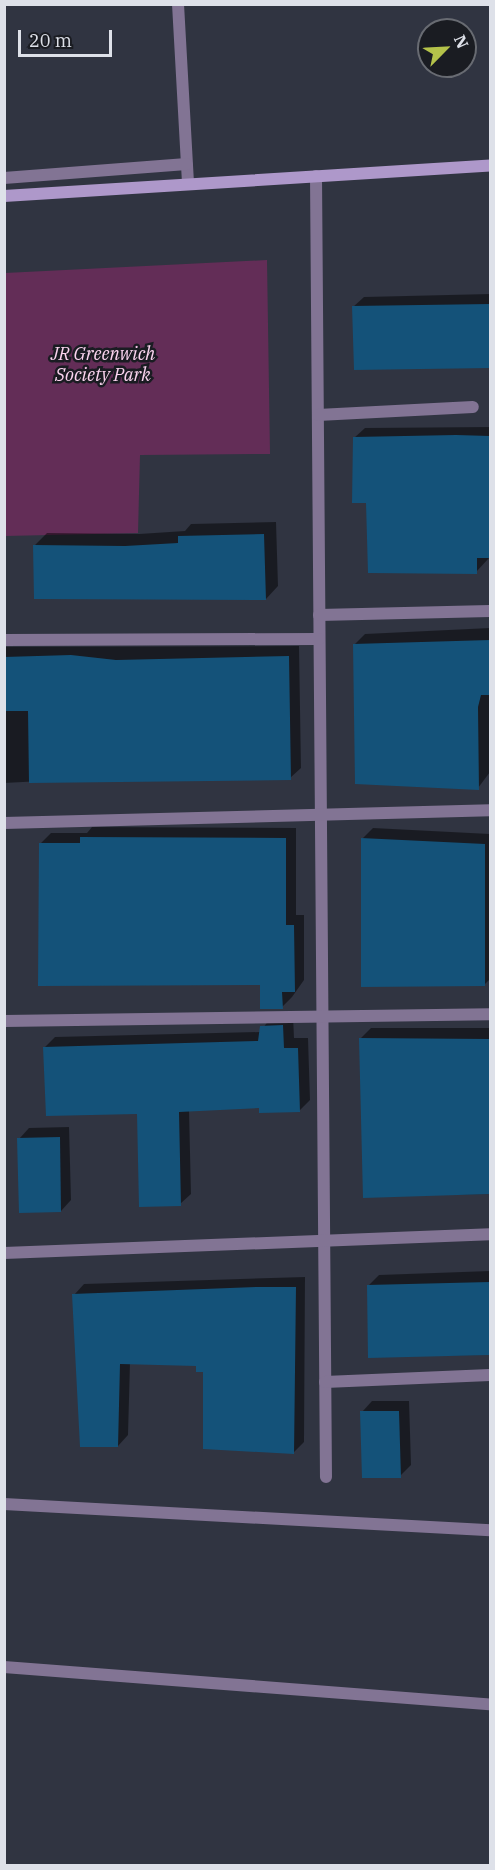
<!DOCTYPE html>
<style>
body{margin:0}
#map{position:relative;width:495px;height:1870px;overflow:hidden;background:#303441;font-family:"IBM Plex Serif",serif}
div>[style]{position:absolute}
.green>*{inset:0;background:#632d57}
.shadow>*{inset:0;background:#0007}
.building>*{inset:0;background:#145279}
.street>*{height:12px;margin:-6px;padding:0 6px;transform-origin:6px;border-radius:6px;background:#827494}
.secondary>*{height:12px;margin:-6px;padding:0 6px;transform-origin:6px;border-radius:6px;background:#ae98ca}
span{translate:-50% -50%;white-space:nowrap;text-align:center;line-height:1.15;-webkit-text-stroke:5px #1a1c22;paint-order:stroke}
.park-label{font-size:18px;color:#fbd4ef;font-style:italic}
.frame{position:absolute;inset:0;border:6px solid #dee1e9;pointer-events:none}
.north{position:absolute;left:417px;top:18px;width:60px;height:60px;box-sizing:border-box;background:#1a1c22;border:2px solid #686b72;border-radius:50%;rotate:66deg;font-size:16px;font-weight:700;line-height:24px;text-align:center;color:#dee1e9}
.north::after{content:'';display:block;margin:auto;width:21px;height:27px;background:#b4c24a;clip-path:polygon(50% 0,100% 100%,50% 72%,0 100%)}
.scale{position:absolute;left:18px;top:30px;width:94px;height:27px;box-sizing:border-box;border:3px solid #dee1e9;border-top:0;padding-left:8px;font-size:18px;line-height:21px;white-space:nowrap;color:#dee1e9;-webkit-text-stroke:4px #1a1c22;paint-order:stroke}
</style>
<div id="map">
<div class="green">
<div style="clip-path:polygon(267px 260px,270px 454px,140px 455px,138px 533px,5px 536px,5px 273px)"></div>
</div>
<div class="shadow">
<div style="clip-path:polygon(490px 294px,490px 366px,355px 369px,353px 307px,364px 297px)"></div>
<div style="clip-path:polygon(490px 427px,490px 557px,476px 572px,368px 501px,354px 438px,365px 428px)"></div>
<div style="clip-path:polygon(276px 522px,278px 586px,266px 599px,35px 545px,47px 533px,139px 534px,185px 531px,191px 524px)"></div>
<div style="clip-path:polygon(490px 628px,490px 772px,478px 788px,354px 645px,365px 634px)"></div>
<div style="clip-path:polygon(299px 646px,301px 768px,290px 778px,118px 777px,4px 783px,4px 647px)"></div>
<div style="clip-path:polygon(92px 827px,296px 828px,296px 915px,304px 915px,304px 980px,292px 997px,282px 1007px,261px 984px,41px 843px,51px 833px,87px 833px)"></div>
<div style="clip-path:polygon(373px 828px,490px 834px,490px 979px,485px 984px,362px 839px)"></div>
<div style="clip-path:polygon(293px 1015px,294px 1038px,308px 1038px,310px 1100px,299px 1111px,261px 1106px,189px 1110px,191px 1194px,180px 1204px,138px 1112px,44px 1048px,55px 1037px,260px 1032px,272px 1016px)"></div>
<div style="clip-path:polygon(371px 1028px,490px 1028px,490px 1194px,365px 1196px,361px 1038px)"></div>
<div style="clip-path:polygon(69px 1127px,71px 1200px,61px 1211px,19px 1139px,29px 1128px)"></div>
<div style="clip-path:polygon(490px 1271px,490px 1355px,370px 1356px,369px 1285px,379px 1275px)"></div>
<div style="clip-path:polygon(305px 1277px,304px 1442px,293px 1453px,198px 1365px,130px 1363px,128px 1435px,118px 1446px,74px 1295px,84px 1284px)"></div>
<div style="clip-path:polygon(372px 1401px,409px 1401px,411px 1465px,400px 1476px,362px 1412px)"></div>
</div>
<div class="building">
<div style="clip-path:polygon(490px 304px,490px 368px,354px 370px,352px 306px)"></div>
<div style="clip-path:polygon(456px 435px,490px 436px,490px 558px,477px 558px,477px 574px,368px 573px,366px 503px,352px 503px,353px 437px)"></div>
<div style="clip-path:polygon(264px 534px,266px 600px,34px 599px,33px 545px,125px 546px,178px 543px,178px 536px)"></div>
<div style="clip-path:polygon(490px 640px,490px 695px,481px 695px,478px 707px,479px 790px,355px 784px,353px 644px)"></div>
<div style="clip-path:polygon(71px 655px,116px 660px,289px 656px,291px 780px,29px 783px,28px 711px,4px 711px,4px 657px)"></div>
<div style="clip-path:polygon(80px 837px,286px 838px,286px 925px,294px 925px,295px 992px,282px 992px,283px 1009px,260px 1009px,260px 985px,38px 986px,39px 843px,80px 843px)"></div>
<div style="clip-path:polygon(361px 838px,485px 844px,485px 986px,361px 987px)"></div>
<div style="clip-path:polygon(283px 1025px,284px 1048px,298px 1048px,300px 1112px,259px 1113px,259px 1108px,179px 1112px,181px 1206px,139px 1207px,137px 1114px,46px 1116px,43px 1047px,258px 1041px,260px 1026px)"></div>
<div style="clip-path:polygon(359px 1038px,490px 1039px,490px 1194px,363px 1198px)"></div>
<div style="clip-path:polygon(60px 1137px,61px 1212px,19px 1213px,17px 1138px)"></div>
<div style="clip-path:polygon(490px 1282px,490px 1355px,368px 1358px,367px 1285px)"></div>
<div style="clip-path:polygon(257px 1287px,296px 1287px,294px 1454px,203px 1449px,203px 1372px,196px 1372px,196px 1366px,120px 1364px,118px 1447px,80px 1447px,72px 1294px)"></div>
<div style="clip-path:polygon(360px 1411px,399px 1411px,401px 1478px,362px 1478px)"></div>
</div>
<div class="street">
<div style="left:178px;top:4px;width:180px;rotate:86.8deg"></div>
<div style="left:316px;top:176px;width:1301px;rotate:89.56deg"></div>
<div style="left:4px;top:178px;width:183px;rotate:-4.4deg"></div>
<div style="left:318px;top:415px;width:155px;rotate:-3deg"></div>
<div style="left:319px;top:615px;width:171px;rotate:-1.3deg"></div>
<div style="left:4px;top:640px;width:315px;rotate:-0.2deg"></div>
<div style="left:4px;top:823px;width:486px;rotate:-1.5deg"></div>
<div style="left:4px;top:1021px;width:486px;rotate:-0.8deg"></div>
<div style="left:4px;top:1253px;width:486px;rotate:-2.2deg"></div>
<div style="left:325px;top:1382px;width:165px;rotate:-2.4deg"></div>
<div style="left:4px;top:1504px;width:487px;rotate:3.1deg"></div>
<div style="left:4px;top:1667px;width:487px;rotate:4.4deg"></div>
</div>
<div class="secondary">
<div style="left:4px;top:196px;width:487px;rotate:-3.6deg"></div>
</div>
<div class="park-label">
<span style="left:103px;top:365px">JR Greenwich<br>Society Park</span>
</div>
<div class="frame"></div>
<div class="north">N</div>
<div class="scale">20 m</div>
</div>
